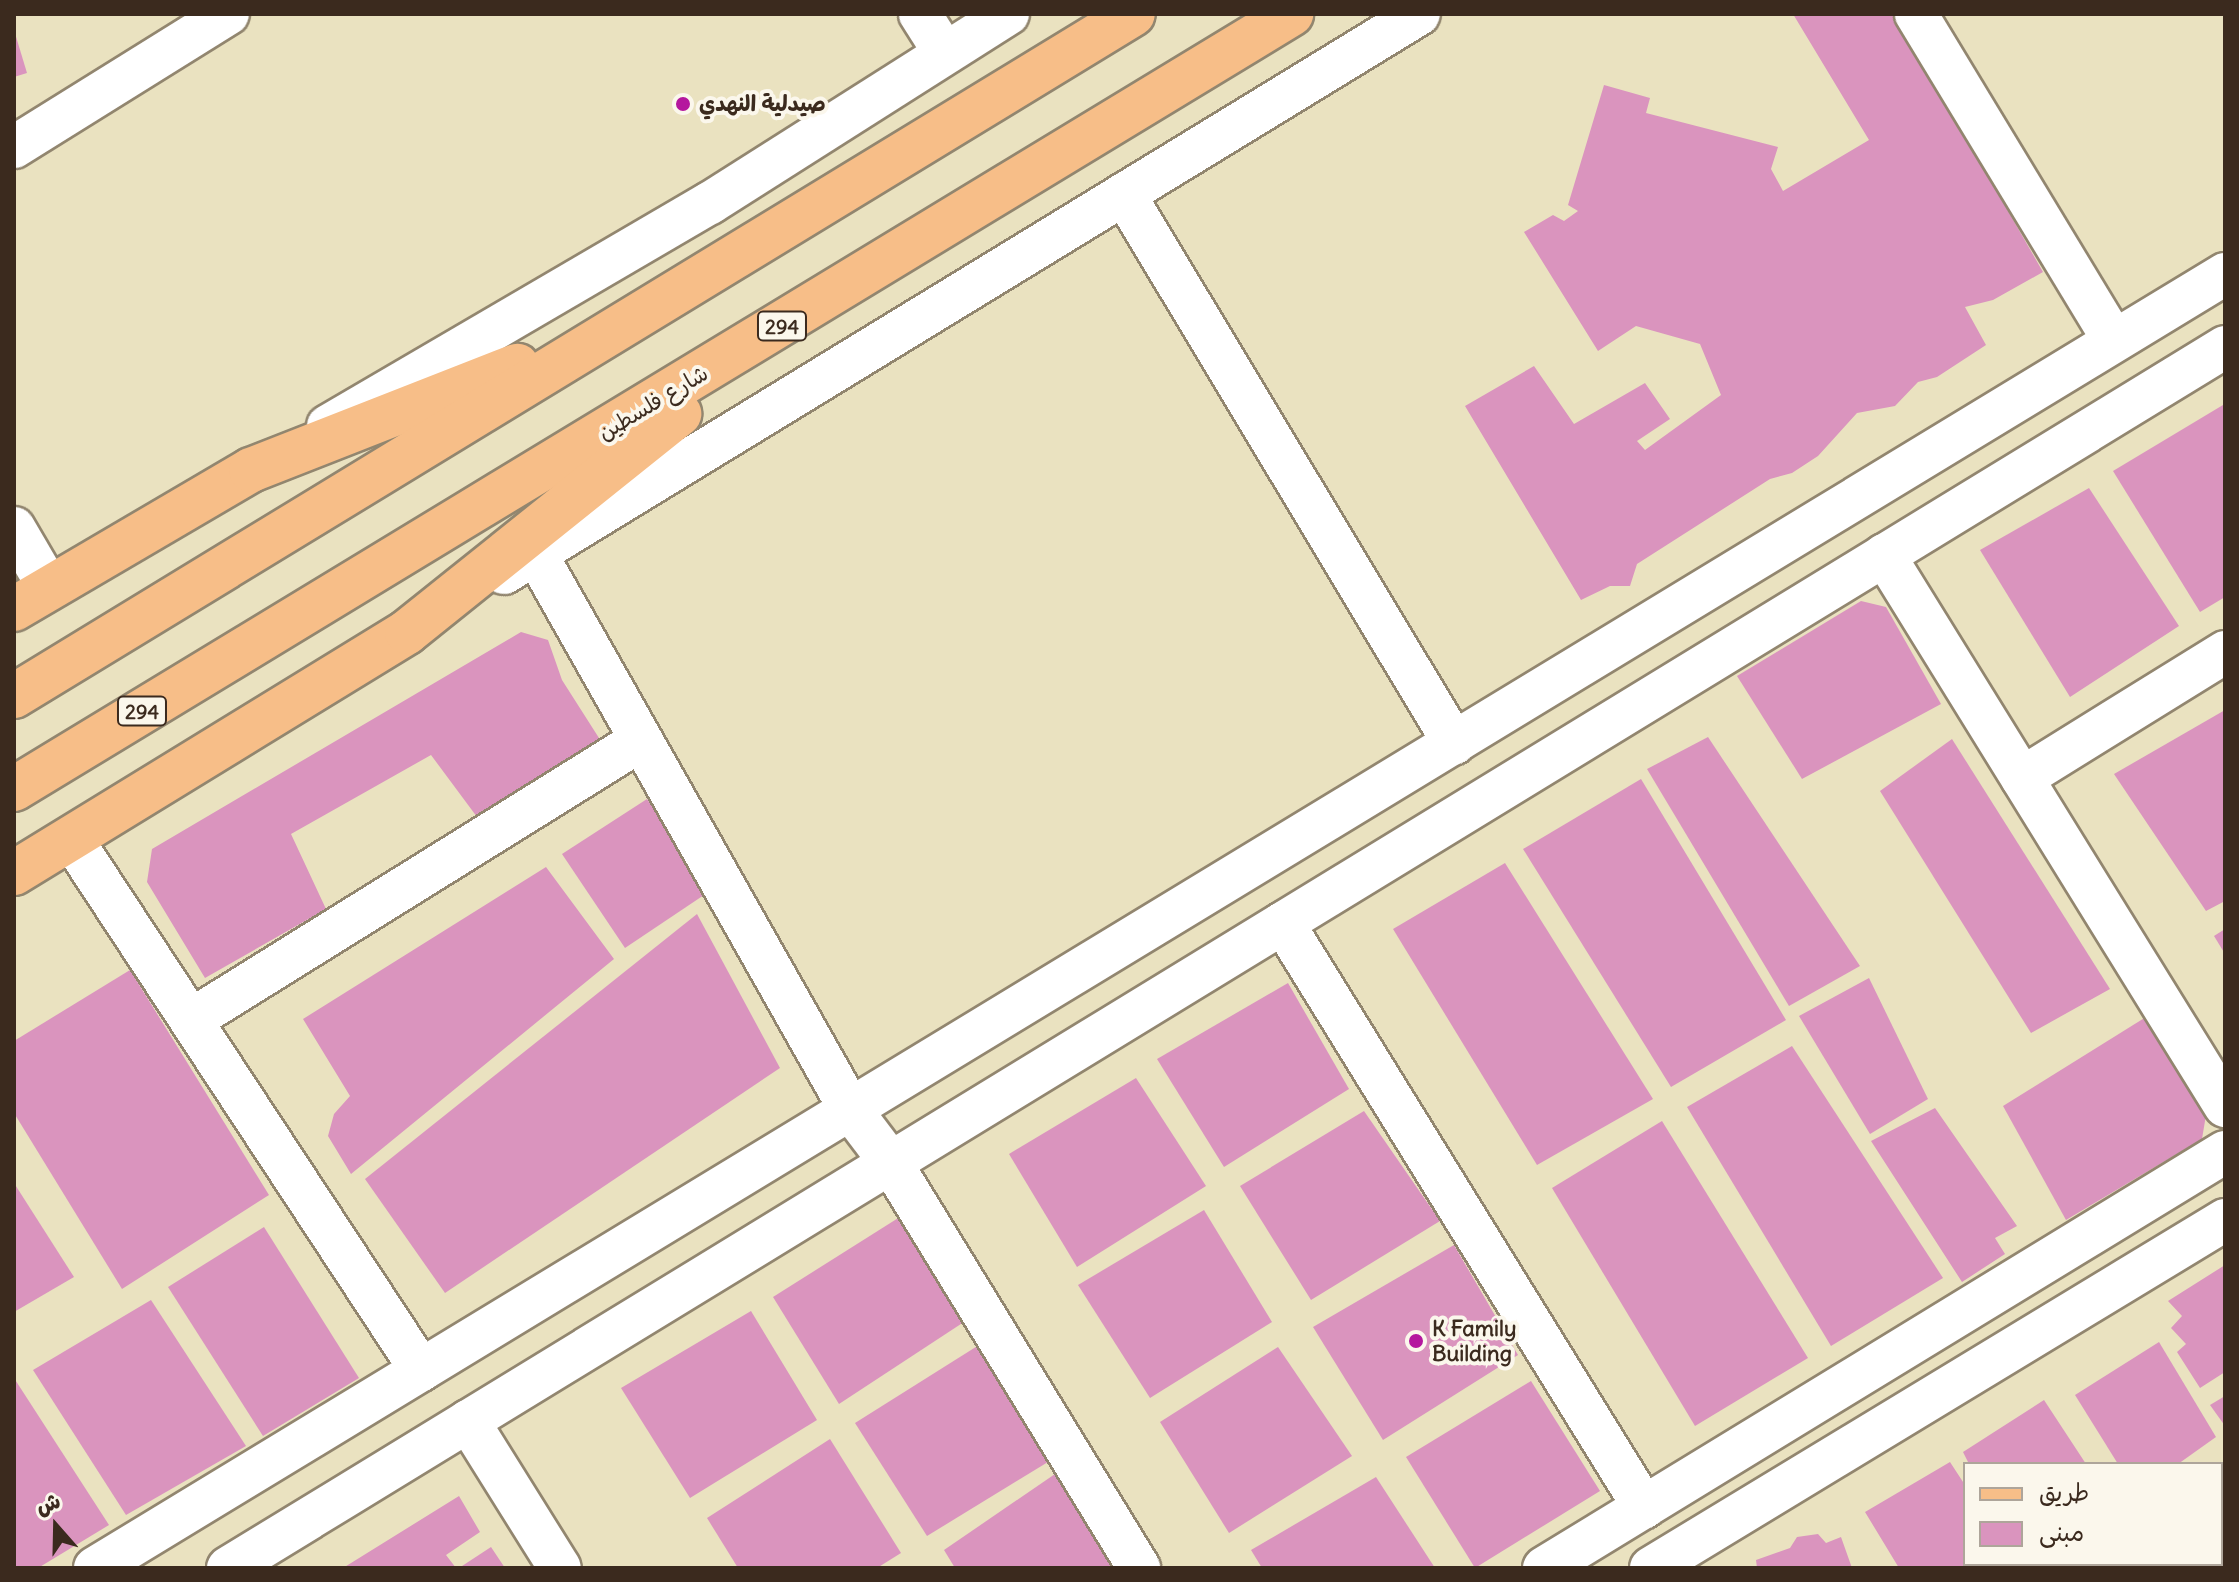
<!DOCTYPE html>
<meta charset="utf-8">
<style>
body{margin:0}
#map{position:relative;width:2239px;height:1582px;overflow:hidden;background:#eae2c0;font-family:Delius,"Playpen Sans Arabic",sans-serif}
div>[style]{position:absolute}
.building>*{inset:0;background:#da94be}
.roads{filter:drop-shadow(2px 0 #92866f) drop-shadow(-2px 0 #92866f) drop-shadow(0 2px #92866f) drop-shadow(0 -2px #92866f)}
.minor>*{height:42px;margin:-21px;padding:0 21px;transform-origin:21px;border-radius:21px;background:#fff}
.major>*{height:44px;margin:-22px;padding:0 22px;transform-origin:22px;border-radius:22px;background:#f7be88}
.dots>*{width:22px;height:22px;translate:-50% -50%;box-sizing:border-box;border:4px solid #fbf7ec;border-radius:50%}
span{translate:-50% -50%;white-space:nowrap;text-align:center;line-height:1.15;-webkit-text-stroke:8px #fbf7ec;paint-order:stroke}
.shield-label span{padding:2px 6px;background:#fbf7ec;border:2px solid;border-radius:6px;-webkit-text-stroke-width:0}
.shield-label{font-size:20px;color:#3b2a1e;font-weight:700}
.poi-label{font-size:22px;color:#3b2a1e;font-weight:700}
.left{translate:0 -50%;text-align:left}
.street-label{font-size:22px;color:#3b2a1e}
.frame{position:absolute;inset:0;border:16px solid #3b2a1e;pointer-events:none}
.legend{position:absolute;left:1963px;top:1462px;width:260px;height:104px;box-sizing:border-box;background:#fbf7ec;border:2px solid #aea59a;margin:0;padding:10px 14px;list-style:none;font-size:24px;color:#3b2a1e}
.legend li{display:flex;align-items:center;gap:16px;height:40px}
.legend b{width:40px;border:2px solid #aea59a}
.north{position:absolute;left:16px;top:1486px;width:80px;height:80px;-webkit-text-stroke:6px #fbf7ec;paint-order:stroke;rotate:340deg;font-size:22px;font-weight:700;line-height:32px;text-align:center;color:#3b2a1e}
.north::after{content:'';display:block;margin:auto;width:28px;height:36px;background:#3b2a1e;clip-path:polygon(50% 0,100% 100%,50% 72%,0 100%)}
</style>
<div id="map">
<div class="building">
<div style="clip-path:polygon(1793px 14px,1895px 14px,2043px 272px,1993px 300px,1965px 307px,1986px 345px,1937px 377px,1918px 382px,1895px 406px,1857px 413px,1818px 456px,1792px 473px,1770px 479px,1637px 564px,1630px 586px,1610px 586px,1581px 600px,1465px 406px,1534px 366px,1574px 424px,1645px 383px,1670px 419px,1637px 441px,1645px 450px,1721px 395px,1700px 344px,1636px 326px,1598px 351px,1524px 232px,1553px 215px,1564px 221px,1578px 211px,1568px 205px,1604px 85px,1650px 98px,1646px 113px,1778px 147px,1771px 169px,1783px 191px,1869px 140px)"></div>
<div style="clip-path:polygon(14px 30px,27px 73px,14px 77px)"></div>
<div style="clip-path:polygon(2223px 405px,2225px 597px,2200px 612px,2113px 471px)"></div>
<div style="clip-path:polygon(2089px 488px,2179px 626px,2070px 697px,1980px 550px)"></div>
<div style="clip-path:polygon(1861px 601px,1886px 607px,1941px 704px,1802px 779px,1737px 676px)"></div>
<div style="clip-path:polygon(521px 632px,548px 640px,562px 680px,606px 749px,480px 821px,431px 755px,291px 834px,326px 909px,205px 978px,147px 882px,152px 849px)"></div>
<div style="clip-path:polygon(2225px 710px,2225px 901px,2206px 911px,2114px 774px)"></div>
<div style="clip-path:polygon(1708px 737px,1860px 966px,1789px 1006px,1647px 769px)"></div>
<div style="clip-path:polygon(1952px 739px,2110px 989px,2031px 1033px,1880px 791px)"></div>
<div style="clip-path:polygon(1641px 779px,1786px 1020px,1671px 1087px,1523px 849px)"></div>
<div style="clip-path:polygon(647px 799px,713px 889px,625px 948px,562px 854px)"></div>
<div style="clip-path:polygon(1505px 863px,1653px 1099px,1537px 1165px,1393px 929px)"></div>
<div style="clip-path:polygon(546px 867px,614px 959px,351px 1174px,328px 1136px,334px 1114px,350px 1096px,303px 1019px)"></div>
<div style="clip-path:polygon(697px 914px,780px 1068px,445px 1293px,365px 1179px)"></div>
<div style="clip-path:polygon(2225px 929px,2225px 954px,2214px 936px)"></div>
<div style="clip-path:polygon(130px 970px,269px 1195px,122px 1289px,14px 1113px,14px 1041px)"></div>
<div style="clip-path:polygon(1869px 978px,1928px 1099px,1870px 1134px,1799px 1016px)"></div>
<div style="clip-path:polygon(1288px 983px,1349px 1089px,1224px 1167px,1157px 1059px)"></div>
<div style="clip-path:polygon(2146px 1017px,2207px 1109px,2202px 1139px,2066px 1220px,2003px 1106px)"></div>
<div style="clip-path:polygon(1792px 1046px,1943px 1278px,1831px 1346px,1687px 1107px)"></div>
<div style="clip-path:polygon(1136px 1078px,1206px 1186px,1077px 1267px,1009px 1154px)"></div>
<div style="clip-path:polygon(1935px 1108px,2017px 1226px,1995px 1238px,2005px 1254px,1962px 1282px,1871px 1141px)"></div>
<div style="clip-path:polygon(1364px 1111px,1440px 1221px,1311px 1300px,1240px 1186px)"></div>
<div style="clip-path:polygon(1662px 1121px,1808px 1358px,1695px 1426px,1552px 1188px)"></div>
<div style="clip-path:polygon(14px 1183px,74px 1277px,14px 1312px)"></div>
<div style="clip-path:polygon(1204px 1210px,1272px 1322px,1150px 1398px,1078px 1285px)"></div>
<div style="clip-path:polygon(903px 1215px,967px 1320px,839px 1404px,773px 1297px)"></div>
<div style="clip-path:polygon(264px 1227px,359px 1378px,263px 1436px,168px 1287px)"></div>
<div style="clip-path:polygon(1454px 1245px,1518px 1355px,1383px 1440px,1313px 1327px)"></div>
<div style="clip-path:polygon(2225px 1265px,2225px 1372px,2200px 1388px,2177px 1352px,2186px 1344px,2171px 1328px,2182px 1316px,2168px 1301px)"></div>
<div style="clip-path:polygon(151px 1300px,246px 1446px,126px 1515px,33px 1370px)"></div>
<div style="clip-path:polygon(751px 1311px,817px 1420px,690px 1498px,621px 1388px)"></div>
<div style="clip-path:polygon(2159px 1342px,2216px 1437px,2178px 1464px,2118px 1464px,2075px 1395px)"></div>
<div style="clip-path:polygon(979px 1345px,1048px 1462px,927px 1536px,855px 1423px)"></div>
<div style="clip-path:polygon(1278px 1347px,1352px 1456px,1229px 1533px,1160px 1422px)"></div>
<div style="clip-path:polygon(14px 1378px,109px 1525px,38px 1568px,14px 1568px)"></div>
<div style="clip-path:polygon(1531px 1381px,1600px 1491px,1475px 1568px,1406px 1457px)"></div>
<div style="clip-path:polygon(2225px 1396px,2225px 1426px,2210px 1405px)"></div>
<div style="clip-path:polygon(2044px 1400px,2086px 1464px,1969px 1464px,1963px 1452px)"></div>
<div style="clip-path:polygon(830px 1439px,901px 1553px,877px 1568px,738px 1568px,707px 1518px)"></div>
<div style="clip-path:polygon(1950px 1462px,1965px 1485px,1965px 1564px,2020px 1568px,1899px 1568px,1865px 1512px)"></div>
<div style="clip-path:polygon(1055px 1474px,1117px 1568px,955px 1568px,944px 1550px)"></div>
<div style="clip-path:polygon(2225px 1476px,2225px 1568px,2183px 1568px,2181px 1564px,2221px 1564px)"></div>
<div style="clip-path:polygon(1376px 1477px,1435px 1568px,1262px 1568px,1251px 1550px)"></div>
<div style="clip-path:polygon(459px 1496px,480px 1532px,446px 1555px,456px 1568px,343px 1568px)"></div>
<div style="clip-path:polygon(1818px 1534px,1826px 1543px,1841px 1537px,1852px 1568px,1757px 1568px,1756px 1560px,1790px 1548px,1797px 1537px)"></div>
<div style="clip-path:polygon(491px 1547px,505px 1568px,459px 1568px)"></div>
<div style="clip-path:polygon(2076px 1564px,2144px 1564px,2146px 1568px,2069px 1568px)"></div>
</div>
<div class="roads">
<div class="minor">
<div style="left:920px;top:14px;width:45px;rotate:57.7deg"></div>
<div style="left:1916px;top:14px;width:382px;rotate:58.8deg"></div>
<div style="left:14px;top:147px;width:252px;rotate:-31.9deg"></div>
<div style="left:1124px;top:194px;width:641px;rotate:58.99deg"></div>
<div style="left:328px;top:426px;width:442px;rotate:-30.3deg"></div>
<div style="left:710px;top:203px;width:353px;rotate:-32.4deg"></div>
<div style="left:14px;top:528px;width:69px;rotate:59.7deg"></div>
<div style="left:536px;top:554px;width:638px;rotate:60.5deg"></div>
<div style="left:850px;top:1109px;width:68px;rotate:52.8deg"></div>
<div style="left:891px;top:1163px;width:475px;rotate:58.5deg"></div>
<div style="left:1884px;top:555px;width:648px;rotate:58.25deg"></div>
<div style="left:504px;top:573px;width:1072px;rotate:-31.42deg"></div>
<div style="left:2022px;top:778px;width:239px;rotate:-31.8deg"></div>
<div style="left:71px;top:838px;width:637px;rotate:56.66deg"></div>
<div style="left:1283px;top:923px;width:687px;rotate:58.28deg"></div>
<div style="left:191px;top:1020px;width:530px;rotate:-31.89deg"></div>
<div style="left:468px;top:1421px;width:173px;rotate:58deg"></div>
<div style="left:95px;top:1568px;width:2492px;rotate:-31.28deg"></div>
<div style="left:228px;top:1568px;width:2341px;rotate:-31.44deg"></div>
<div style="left:1544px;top:1568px;width:798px;rotate:-31.42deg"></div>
<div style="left:1651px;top:1568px;width:671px;rotate:-31.23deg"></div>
</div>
<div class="major">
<div style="left:14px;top:609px;width:275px;rotate:-30.4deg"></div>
<div style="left:251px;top:470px;width:286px;rotate:-21.4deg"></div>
<div style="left:14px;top:696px;width:1310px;rotate:-31.36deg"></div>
<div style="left:14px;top:789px;width:1494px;rotate:-31.25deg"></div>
<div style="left:14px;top:873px;width:461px;rotate:-31.5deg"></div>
<div style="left:407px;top:632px;width:349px;rotate:-38.7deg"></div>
</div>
</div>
<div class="dots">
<div style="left:683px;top:104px;background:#b5179e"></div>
<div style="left:1416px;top:1341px;background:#b5179e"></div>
</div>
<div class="shield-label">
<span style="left:782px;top:326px">294</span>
<span style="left:142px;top:711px">294</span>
</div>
<div class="poi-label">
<span class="left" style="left:699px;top:104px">صيدلية النهدي</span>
<span class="left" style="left:1432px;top:1341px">K Family<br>Building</span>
</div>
<div class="street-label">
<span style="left:653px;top:403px;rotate:-31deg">شارع فلسطين</span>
</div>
<div class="frame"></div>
<ul class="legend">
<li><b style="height:10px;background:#f7be88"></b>طريق</li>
<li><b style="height:22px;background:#da94be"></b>مبنى</li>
</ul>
<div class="north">ش</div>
</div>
